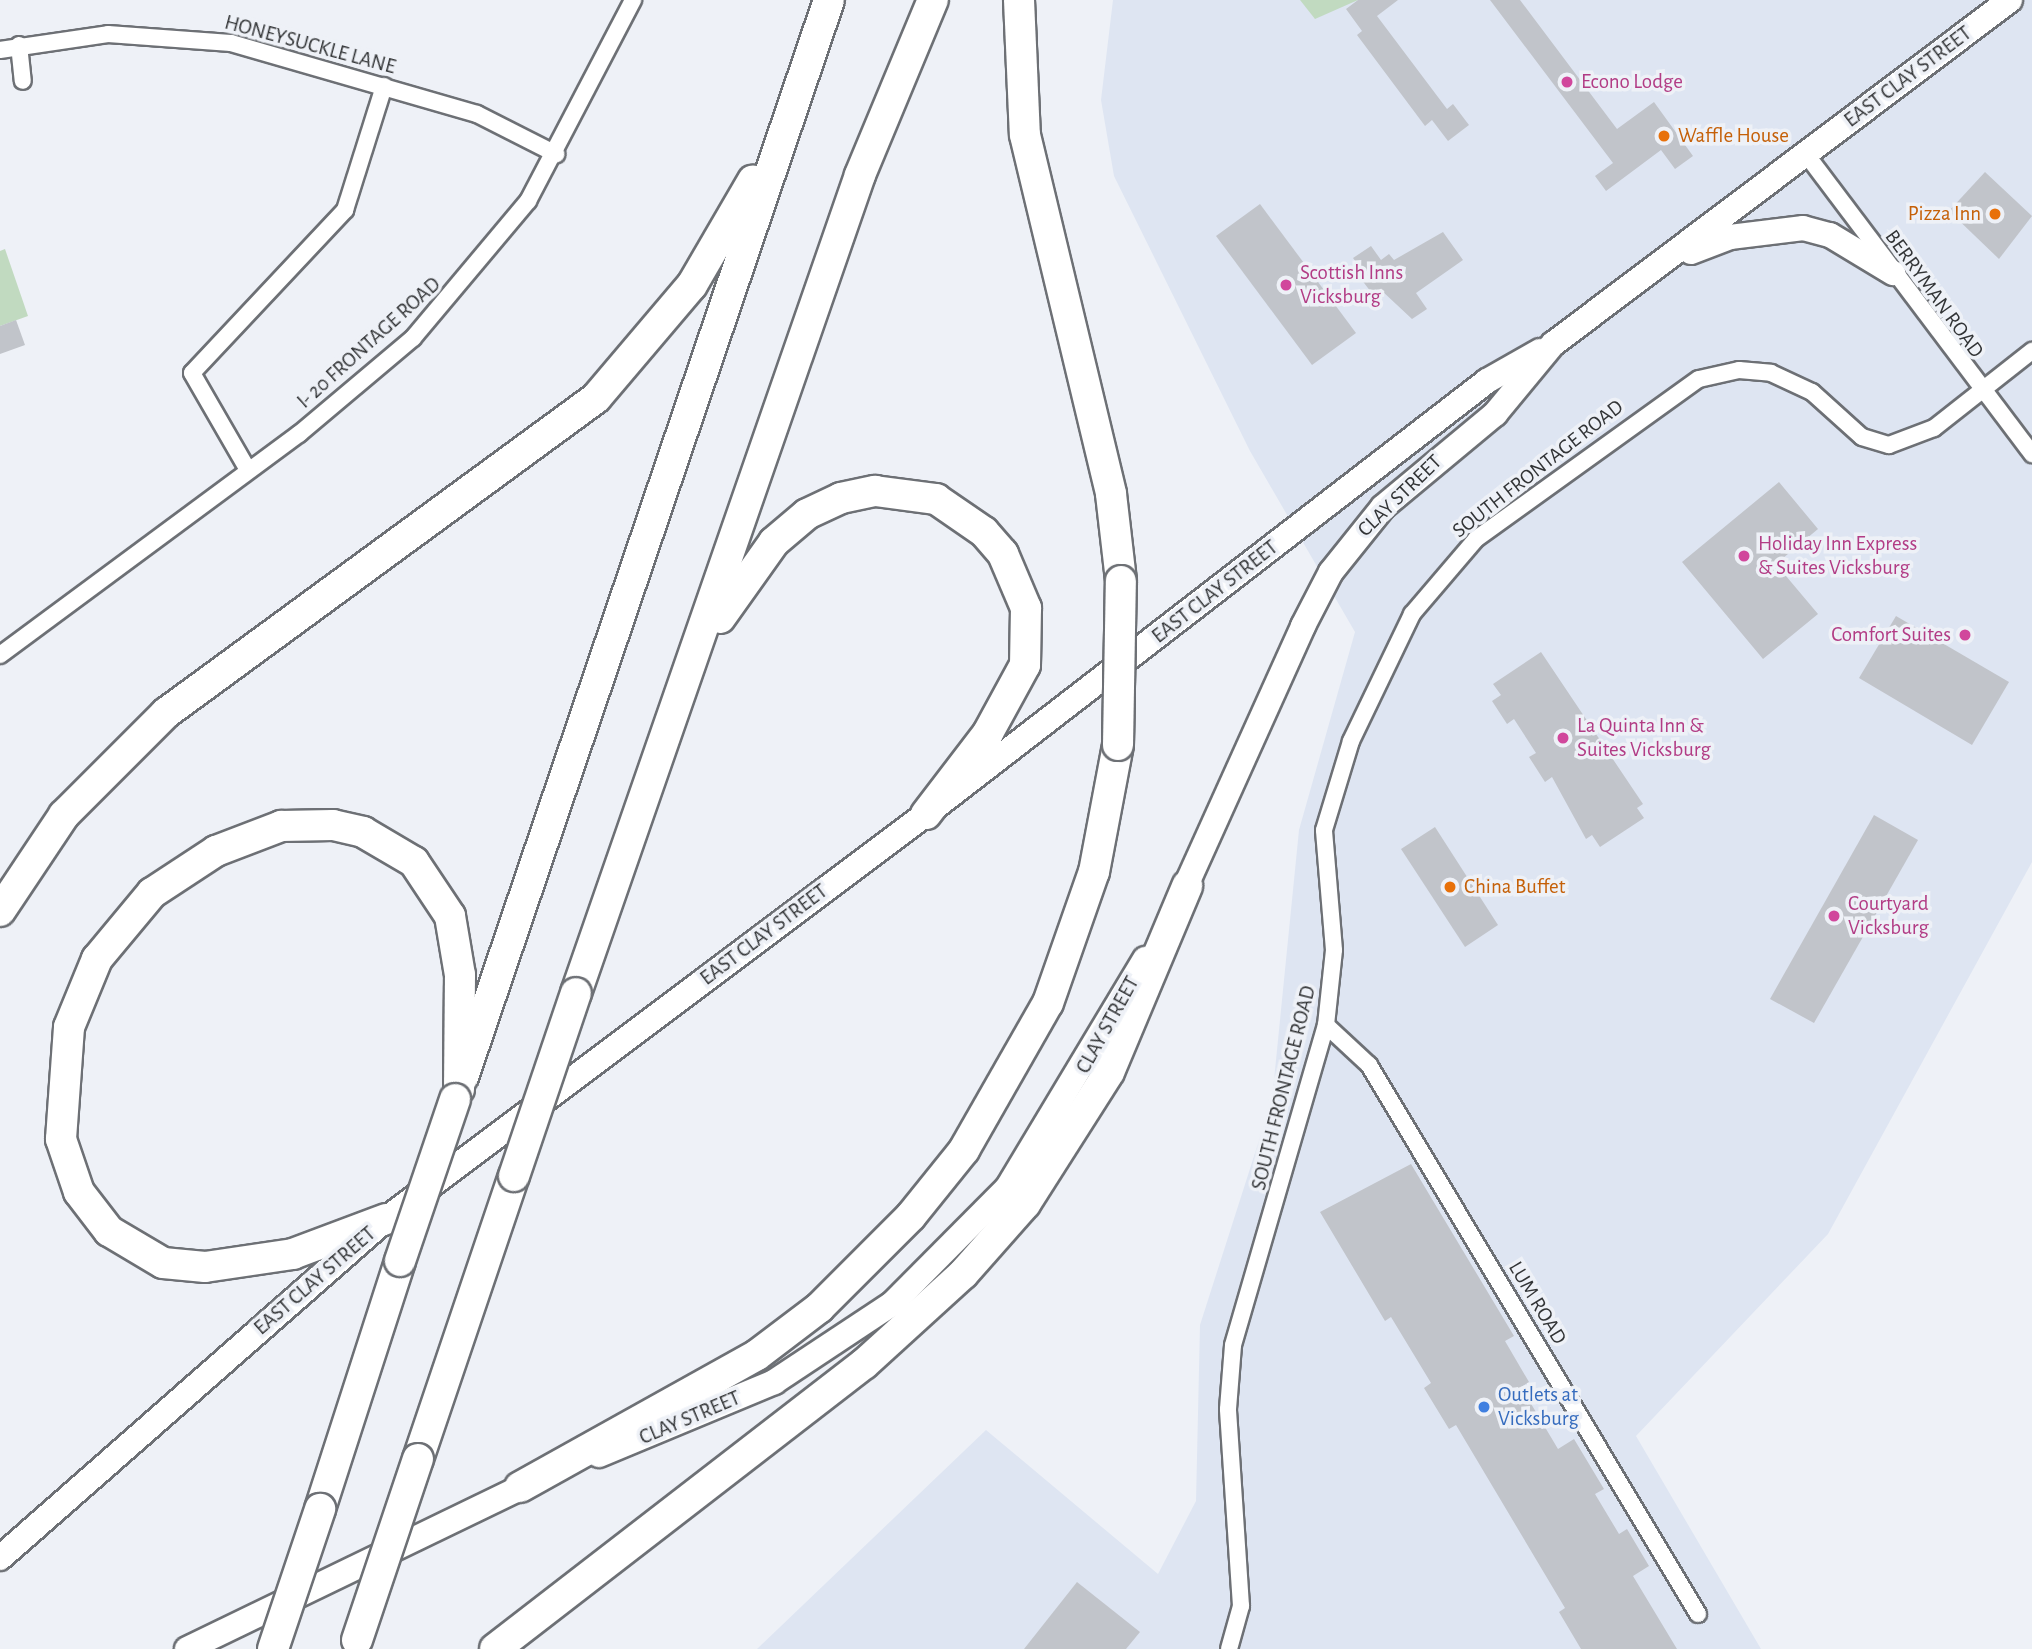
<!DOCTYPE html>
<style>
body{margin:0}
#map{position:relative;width:2032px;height:1649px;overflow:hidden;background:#eef1f7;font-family:"Alegreya Sans",sans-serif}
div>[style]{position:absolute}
.built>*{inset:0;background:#dee5f2}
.green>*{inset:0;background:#c1dac0}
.building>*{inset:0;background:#c1c4ca}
.roads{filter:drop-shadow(2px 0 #6d7075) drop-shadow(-2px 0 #6d7075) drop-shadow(0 2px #6d7075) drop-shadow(0 -2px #6d7075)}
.minor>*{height:16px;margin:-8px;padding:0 8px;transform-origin:8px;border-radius:8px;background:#fff}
.primary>*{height:24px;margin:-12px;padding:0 12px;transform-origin:12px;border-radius:12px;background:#fff}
.motorway>*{height:30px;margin:-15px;padding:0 15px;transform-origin:15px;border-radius:15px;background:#fff}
.bridges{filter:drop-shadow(2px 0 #6d7075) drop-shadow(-2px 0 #6d7075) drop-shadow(0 2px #6d7075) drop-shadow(0 -2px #6d7075)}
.motorway-bridge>*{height:30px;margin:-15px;padding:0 15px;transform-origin:15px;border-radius:15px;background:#fff}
.dots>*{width:19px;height:19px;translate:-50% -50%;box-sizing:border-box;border:4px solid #eef1f7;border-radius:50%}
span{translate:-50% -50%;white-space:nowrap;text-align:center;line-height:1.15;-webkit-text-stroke:7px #eef1f7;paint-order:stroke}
.street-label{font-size:21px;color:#323436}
.hotel-label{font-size:21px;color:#b23c85}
.left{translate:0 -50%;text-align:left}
.right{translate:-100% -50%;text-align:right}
.food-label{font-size:21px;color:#c56008}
.shop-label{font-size:21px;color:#366cbe}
</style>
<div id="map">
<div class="built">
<div style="clip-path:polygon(1113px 0,2032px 0,2032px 862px,1828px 1234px,1636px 1436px,1761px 1649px,757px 1649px,986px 1430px,1158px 1574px,1196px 1501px,1200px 1325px,1272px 1100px,1299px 830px,1355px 632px,1250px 451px,1114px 176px,1101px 100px)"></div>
</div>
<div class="green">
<div style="clip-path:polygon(1300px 0,1358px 0,1315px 19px)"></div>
<div style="clip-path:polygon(5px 249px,28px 316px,0 326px,0 251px)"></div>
</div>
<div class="building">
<div style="clip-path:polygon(1358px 0,1398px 0,1377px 16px,1447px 109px,1453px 104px,1469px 125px,1448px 141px,1432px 120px,1425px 126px,1357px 35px,1362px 31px,1346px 9px)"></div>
<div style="clip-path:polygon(1490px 0,1520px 0,1617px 129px,1654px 102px,1693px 156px,1675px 169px,1661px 150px,1606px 191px,1595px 176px,1613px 163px)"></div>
<div style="clip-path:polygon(1985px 172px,2032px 216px,1999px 259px,1949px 211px)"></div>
<div style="clip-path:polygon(1260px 204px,1356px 333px,1312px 365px,1216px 236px)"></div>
<div style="clip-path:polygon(1443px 232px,1463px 260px,1416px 293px,1427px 309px,1412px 319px,1381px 290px,1374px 296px,1358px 275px,1363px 272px,1353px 258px,1371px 246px,1381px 260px,1389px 254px,1394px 260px)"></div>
<div style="clip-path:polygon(16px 320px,25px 345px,0 354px,0 326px)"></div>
<div style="clip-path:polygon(1779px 482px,1818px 529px,1776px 564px,1818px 614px,1763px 659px,1682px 562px)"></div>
<div style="clip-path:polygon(1896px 616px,2009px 682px,1972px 745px,1859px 678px)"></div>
<div style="clip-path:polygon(1541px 652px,1643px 804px,1637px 808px,1644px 818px,1600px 847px,1592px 835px,1586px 839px,1552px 777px,1545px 782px,1529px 757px,1536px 753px,1514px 719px,1507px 724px,1492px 701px,1501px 695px,1493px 684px)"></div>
<div style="clip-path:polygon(1874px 815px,1918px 840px,1814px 1023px,1770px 999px)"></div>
<div style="clip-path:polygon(1435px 827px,1498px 925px,1465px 947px,1401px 849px)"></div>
<div style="clip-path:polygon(1411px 1164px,1514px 1336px,1505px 1341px,1529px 1382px,1521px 1387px,1558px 1449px,1574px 1439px,1604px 1489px,1595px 1494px,1619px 1534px,1627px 1529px,1649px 1566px,1633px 1576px,1677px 1649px,1581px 1649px,1559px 1612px,1565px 1608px,1456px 1425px,1449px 1429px,1424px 1388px,1431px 1383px,1391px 1317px,1385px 1321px,1320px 1212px)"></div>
<div style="clip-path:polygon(1077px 1582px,1140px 1632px,1126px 1649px,1024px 1649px)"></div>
</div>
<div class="roads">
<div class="minor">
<div style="left:19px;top:45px;width:36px;rotate:84deg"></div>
<div style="left:0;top:50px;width:109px;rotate:-8.4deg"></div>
<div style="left:108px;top:34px;width:123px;rotate:4.2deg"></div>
<div style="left:231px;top:43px;width:256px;rotate:16.1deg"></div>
<div style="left:477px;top:114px;width:89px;rotate:26.9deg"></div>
<div style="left:1806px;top:154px;width:376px;rotate:53deg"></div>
<div style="left:248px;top:470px;width:112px;rotate:-120deg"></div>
<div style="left:192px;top:373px;width:224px;rotate:-46.8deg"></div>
<div style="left:345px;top:210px;width:130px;rotate:-72.5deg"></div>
<div style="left:0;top:655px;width:372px;rotate:-36.5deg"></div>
<div style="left:299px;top:434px;width:149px;rotate:-40.1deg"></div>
<div style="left:413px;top:338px;width:179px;rotate:-50deg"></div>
<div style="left:528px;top:201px;width:227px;rotate:-62.4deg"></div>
<div style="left:1326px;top:1025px;width:59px;rotate:42.9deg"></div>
<div style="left:1369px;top:1065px;width:640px;rotate:59.07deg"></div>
<div style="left:1229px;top:1649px;width:45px;rotate:-74.4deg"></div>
<div style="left:1241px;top:1606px;width:197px;rotate:-93.8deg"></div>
<div style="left:1228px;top:1409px;width:64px;rotate:-85.5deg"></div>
<div style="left:1233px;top:1345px;width:333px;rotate:-73.8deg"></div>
<div style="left:1326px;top:1025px;width:75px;rotate:-83.9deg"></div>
<div style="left:1334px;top:950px;width:120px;rotate:-94.8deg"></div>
<div style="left:1324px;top:830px;width:93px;rotate:-73.1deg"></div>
<div style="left:1351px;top:741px;width:141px;rotate:-64.3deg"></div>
<div style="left:1412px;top:614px;width:99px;rotate:-49.5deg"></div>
<div style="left:1476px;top:539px;width:274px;rotate:-35.7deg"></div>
<div style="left:1699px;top:379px;width:41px;rotate:-12.7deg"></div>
<div style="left:1739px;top:370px;width:32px;rotate:5deg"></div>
<div style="left:1771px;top:373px;width:45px;rotate:24.9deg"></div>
<div style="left:1812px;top:392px;width:67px;rotate:42deg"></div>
<div style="left:1862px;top:437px;width:28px;rotate:17deg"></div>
<div style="left:1889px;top:445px;width:48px;rotate:-20.7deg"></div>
<div style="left:1934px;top:428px;width:125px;rotate:-38.2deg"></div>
</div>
<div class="primary">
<div style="left:1691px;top:252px;width:42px;rotate:-21deg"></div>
<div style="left:1730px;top:237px;width:74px;rotate:-7deg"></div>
<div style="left:1803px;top:228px;width:28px;rotate:15deg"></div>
<div style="left:1830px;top:235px;width:74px;rotate:31.1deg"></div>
<div style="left:1179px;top:901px;width:302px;rotate:-65.7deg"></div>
<div style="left:1303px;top:626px;width:61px;rotate:-62.6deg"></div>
<div style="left:1331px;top:572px;width:83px;rotate:-51.3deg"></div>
<div style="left:1383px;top:507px;width:146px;rotate:-39.7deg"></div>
<div style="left:1495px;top:414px;width:91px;rotate:-50.4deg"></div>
<div style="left:1553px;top:344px;width:572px;rotate:-36.97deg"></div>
<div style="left:599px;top:1455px;width:190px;rotate:-22.6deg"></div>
<div style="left:774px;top:1382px;width:141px;rotate:-33.5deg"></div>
<div style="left:892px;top:1304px;width:165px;rotate:-45.2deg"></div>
<div style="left:1008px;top:1187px;width:266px;rotate:-59deg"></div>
<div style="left:0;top:1558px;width:514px;rotate:-41.29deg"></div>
<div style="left:386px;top:1219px;width:675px;rotate:-36.87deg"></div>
<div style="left:926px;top:814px;width:709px;rotate:-37.66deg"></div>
<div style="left:1487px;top:381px;width:61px;rotate:-29.5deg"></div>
<div style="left:187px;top:1649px;width:388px;rotate:-25.8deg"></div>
</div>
<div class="motorway">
<div style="left:1019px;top:0;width:135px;rotate:87.5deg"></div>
<div style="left:1025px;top:135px;width:369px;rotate:76.5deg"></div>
<div style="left:1111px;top:494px;width:88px;rotate:83.4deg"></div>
<div style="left:720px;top:618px;width:93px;rotate:-54.6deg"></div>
<div style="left:774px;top:542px;width:43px;rotate:-40.3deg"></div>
<div style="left:807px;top:514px;width:38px;rotate:-25deg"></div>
<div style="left:841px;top:498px;width:35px;rotate:-12deg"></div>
<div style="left:875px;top:491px;width:62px;rotate:7.5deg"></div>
<div style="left:936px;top:499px;width:58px;rotate:34.5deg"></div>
<div style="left:984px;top:532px;width:29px;rotate:49deg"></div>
<div style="left:1003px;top:554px;width:59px;rotate:66.9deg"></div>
<div style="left:1026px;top:608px;width:57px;rotate:91deg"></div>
<div style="left:1025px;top:665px;width:77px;rotate:118.6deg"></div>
<div style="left:988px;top:733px;width:102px;rotate:127.4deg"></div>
<div style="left:0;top:911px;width:115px;rotate:-56.3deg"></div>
<div style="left:64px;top:815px;width:144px;rotate:-45deg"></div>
<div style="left:166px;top:713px;width:533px;rotate:-36.22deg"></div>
<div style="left:596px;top:398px;width:148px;rotate:-49.7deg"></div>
<div style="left:692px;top:285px;width:121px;rotate:-59.8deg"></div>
<div style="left:576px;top:993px;width:866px;rotate:-70.85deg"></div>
<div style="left:860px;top:175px;width:190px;rotate:-67.4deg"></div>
<div style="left:463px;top:1077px;width:1137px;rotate:-71.23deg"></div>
<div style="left:386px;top:1219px;width:99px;rotate:159.4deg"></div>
<div style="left:293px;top:1254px;width:89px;rotate:171.6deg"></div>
<div style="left:205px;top:1267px;width:42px;rotate:-174.6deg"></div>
<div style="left:163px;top:1263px;width:63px;rotate:-149.3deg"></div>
<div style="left:109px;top:1231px;width:49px;rotate:-127.6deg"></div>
<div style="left:79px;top:1192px;width:56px;rotate:-108.8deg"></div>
<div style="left:61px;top:1139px;width:112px;rotate:-85.9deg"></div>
<div style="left:69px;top:1027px;width:74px;rotate:-67.6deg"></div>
<div style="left:97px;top:959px;width:86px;rotate:-50.2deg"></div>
<div style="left:152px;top:893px;width:77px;rotate:-33.3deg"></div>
<div style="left:216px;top:851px;width:70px;rotate:-21deg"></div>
<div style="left:281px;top:826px;width:52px;rotate:-1.1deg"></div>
<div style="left:333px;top:825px;width:31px;rotate:13deg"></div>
<div style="left:363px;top:832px;width:59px;rotate:30.5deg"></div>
<div style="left:414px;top:862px;width:65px;rotate:56.3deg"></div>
<div style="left:450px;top:916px;width:60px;rotate:80.4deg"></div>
<div style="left:460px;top:975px;width:114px;rotate:90.5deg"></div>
<div style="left:418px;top:1459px;width:299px;rotate:-71.3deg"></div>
<div style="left:520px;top:1487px;width:271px;rotate:-29.1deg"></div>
<div style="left:757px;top:1355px;width:78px;rotate:-37.2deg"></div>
<div style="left:819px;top:1308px;width:130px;rotate:-45deg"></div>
<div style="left:911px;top:1216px;width:85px;rotate:-51.2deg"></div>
<div style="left:964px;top:1150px;width:169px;rotate:-60.3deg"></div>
<div style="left:1048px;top:1003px;width:139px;rotate:-70.7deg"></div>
<div style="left:1094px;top:872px;width:129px;rotate:-79.3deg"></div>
<div style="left:320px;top:1509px;width:261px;rotate:-72.1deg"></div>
<div style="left:495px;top:1649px;width:466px;rotate:-37.7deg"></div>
<div style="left:864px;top:1364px;width:134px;rotate:-42.3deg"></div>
<div style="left:963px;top:1274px;width:94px;rotate:-48.5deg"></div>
<div style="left:1025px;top:1204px;width:156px;rotate:-57.5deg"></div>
<div style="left:1109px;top:1072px;width:202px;rotate:-67.2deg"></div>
</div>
</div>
<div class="bridges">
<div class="motorway-bridge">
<div style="left:1118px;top:745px;width:164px;rotate:-89deg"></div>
<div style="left:514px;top:1176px;width:193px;rotate:-71.3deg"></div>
<div style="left:400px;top:1261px;width:171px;rotate:-71.2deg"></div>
<div style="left:357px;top:1640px;width:191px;rotate:-71.4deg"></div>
<div style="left:273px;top:1649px;width:148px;rotate:-71.4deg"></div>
</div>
</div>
<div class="dots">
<div style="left:1567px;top:82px;background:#d1479c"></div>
<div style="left:1664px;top:136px;background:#e8710a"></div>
<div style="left:1995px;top:214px;background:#e8710a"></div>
<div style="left:1286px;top:285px;background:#d1479c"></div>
<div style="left:1744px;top:556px;background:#d1479c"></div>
<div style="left:1965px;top:635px;background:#d1479c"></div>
<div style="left:1563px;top:738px;background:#d1479c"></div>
<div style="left:1450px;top:887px;background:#e8710a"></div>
<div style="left:1834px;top:916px;background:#d1479c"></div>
<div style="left:1484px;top:1407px;background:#3f7fe0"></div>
</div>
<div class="street-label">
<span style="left:310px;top:45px;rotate:15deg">HONEYSUCKLE LANE</span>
<span style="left:1908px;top:77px;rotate:-37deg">EAST CLAY STREET</span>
<span style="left:1934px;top:294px;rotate:54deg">BERRYMAN ROAD</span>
<span style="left:369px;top:343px;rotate:-42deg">I- 20 FRONTAGE ROAD</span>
<span style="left:1538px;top:469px;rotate:-38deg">SOUTH FRONTAGE ROAD</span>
<span style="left:1400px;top:496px;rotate:-44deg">CLAY STREET</span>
<span style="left:1215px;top:592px;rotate:-38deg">EAST CLAY STREET</span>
<span style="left:764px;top:935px;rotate:-37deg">EAST CLAY STREET</span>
<span style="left:1108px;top:1025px;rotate:-61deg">CLAY STREET</span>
<span style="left:1284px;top:1088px;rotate:-76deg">SOUTH FRONTAGE ROAD</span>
<span style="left:315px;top:1281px;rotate:-41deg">EAST CLAY STREET</span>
<span style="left:1537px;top:1303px;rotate:59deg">LUM ROAD</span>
<span style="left:690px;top:1418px;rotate:-23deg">CLAY STREET</span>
</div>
<div class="hotel-label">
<span class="left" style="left:1581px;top:82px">Econo Lodge</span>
<span class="left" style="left:1300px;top:285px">Scottish Inns<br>Vicksburg</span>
<span class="left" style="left:1758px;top:556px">Holiday Inn Express<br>&amp; Suites Vicksburg</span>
<span class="right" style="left:1951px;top:635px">Comfort Suites</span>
<span class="left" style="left:1577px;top:738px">La Quinta Inn &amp;<br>Suites Vicksburg</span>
<span class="left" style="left:1848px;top:916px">Courtyard<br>Vicksburg</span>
</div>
<div class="food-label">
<span class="left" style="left:1678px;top:136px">Waffle House</span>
<span class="right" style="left:1981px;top:214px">Pizza Inn</span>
<span class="left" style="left:1464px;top:887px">China Buffet</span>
</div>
<div class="shop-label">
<span class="left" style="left:1498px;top:1407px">Outlets at<br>Vicksburg</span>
</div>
</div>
